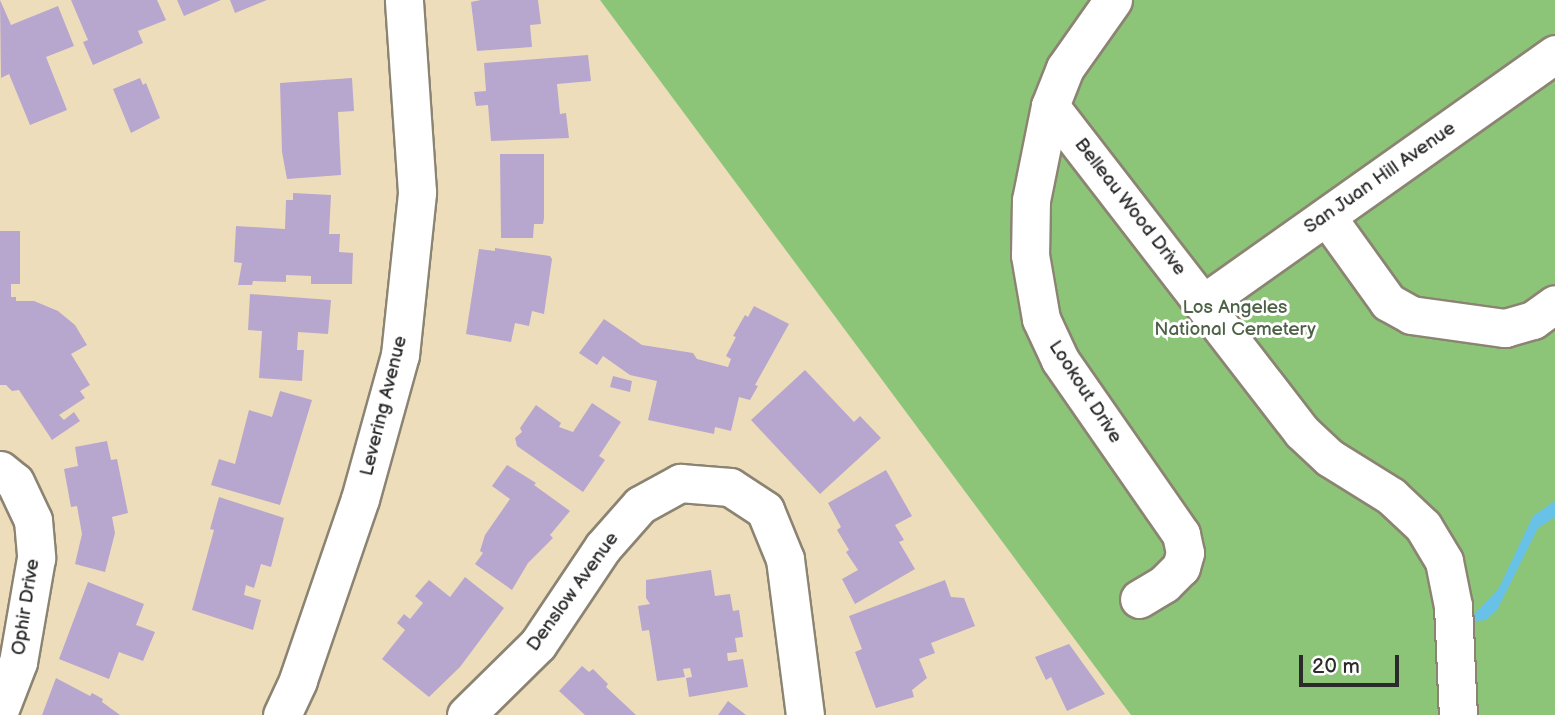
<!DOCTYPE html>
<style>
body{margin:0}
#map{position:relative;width:1555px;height:715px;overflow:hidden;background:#edb;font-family:"Balsamiq Sans",sans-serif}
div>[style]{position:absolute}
.green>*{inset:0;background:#8cc478}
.water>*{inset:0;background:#68c1e6}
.building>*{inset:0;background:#b7a6ce}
.roads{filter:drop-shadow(2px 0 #8c8473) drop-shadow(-2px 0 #8c8473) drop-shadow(0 2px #8c8473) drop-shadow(0 -2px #8c8473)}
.minor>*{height:37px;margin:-18.5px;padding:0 18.5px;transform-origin:18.5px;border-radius:18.5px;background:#fff}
span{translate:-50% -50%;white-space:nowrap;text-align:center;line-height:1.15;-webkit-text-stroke:6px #fff;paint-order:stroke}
.street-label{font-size:19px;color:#2b2b2b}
.park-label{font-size:19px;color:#4d6146}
.scale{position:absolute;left:1299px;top:655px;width:100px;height:32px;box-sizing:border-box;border:4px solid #2b2b2b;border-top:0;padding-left:9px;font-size:21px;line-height:24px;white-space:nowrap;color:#2b2b2b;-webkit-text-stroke:5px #fff;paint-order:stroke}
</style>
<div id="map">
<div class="green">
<div style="clip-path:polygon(600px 0,1555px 0,1555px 715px,1131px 715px)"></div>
</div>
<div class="water">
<div style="clip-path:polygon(1555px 501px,1555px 517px,1538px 528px,1497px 610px,1486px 620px,1467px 622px,1499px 588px,1533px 516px)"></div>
</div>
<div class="building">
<div style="clip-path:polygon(0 0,11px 25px,58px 6px,74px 46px,46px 57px,67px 110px,30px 125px,9px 74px,1px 78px)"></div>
<div style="clip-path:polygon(71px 0,157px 0,166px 20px,138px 31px,143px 43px,93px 65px,83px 42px,88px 40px)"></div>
<div style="clip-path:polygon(177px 0,221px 0,184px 16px)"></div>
<div style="clip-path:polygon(230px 0,267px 0,235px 13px)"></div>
<div style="clip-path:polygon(481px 0,538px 0,541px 24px,530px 25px,532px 47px,477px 51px,471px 2px)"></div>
<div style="clip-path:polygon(588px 55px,591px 81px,557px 84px,560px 114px,566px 113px,569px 138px,491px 141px,488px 105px,476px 106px,474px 92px,486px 91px,484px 63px)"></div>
<div style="clip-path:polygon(140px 78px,143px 85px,146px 83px,160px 118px,131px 133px,113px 89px)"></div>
<div style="clip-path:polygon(352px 78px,354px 111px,338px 112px,341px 175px,287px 179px,282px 152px,280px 83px)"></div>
<div style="clip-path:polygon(500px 154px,544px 154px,544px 218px,543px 224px,534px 224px,533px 238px,501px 238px)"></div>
<div style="clip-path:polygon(293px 193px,331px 195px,329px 234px,340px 234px,339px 252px,353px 253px,352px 284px,311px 284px,311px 276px,286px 275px,286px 282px,253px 281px,252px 285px,238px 285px,242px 263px,234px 262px,236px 226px,285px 229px,286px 200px,293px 200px)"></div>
<div style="clip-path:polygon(0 231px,20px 231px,20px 284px,11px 284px,11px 297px,16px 297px,16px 301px,34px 301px,58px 311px,75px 325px,87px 345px,71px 354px,90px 385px,80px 391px,85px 398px,59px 415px,64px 420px,74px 412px,80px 421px,52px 440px,19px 390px,12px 391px,6px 385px,0 385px)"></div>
<div style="clip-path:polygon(495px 248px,550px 256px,552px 259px,544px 314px,532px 311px,529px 326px,515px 323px,511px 342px,466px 334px,479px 249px,495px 251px)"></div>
<div style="clip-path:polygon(250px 294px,331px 300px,328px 334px,298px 332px,297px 350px,304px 350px,302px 381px,259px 378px,262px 331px,248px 330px)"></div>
<div style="clip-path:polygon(754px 306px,789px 324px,755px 385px,758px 386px,750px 400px,739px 397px,731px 431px,715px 427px,714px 434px,648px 420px,657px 381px,630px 375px,603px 356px,597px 365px,579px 353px,604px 319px,642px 345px,693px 353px,697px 359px,728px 367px,731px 359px,726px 356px,736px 337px,733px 336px,745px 315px,748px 317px)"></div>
<div style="clip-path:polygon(805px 370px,854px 422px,860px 416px,881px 438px,820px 494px,751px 420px)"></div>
<div style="clip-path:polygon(613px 376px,632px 381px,630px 392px,610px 387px)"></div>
<div style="clip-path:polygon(280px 391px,312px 400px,280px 505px,211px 485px,219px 459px,235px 464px,249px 410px,272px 417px)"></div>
<div style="clip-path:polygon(592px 403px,621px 422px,599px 456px,605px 460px,583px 492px,517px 446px,515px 438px,522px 432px,520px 428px,536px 405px,561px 423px,559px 427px,573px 432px)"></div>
<div style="clip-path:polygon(107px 441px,111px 460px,117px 459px,128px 513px,112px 517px,115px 533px,105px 572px,75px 564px,82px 534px,77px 506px,71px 507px,64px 469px,78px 466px,75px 447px)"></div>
<div style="clip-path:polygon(507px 465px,536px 483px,534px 485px,570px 511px,550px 535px,553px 538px,528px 563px,512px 590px,475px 564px,483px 553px,480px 551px,485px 535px,510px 499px,492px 486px)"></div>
<div style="clip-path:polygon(886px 470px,912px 516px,895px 525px,904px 540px,899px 542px,915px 569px,855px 604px,842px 579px,858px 570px,846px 552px,849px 550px,837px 530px,841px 527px,828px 503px)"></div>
<div style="clip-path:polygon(219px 497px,284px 518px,271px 567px,261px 564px,254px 588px,246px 585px,244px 595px,261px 600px,253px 630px,192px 610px,214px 530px,210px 529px)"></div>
<div style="clip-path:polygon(711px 570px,715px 596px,730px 594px,733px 611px,739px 610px,743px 637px,735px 638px,737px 652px,727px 653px,728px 661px,743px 659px,748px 687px,689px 697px,686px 678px,692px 677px,690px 668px,683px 669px,685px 677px,657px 681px,649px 630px,642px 631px,638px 606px,650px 604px,646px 598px,646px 580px)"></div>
<div style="clip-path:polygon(465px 577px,504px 608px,460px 667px,429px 697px,382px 659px,405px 630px,397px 623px,404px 614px,410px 619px,423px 603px,415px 596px,429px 580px,450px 597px)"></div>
<div style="clip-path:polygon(945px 580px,951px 597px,964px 598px,975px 626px,931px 643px,935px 653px,919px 659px,927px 678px,912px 690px,914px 697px,876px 708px,855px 652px,862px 649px,849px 616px)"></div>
<div style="clip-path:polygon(88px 582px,144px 604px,136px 625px,155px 632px,143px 661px,119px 652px,109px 679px,59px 659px)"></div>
<div style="clip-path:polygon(1069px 644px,1105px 694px,1067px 711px,1051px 677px,1046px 680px,1035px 657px)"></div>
<div style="clip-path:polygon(582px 666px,589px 672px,593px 669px,608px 684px,606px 687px,636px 715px,585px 715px,559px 691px)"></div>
<div style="clip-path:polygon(56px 678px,90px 696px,92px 693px,103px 699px,102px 702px,120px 715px,42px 715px)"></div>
<div style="clip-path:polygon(728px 701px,746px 715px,718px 715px)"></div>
</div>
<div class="roads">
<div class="minor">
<div style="left:1113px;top:0;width:83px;rotate:125.2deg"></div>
<div style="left:1065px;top:68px;width:41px;rotate:111.5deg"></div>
<div style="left:1050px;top:106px;width:96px;rotate:101.4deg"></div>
<div style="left:1031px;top:200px;width:55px;rotate:91deg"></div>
<div style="left:1030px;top:255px;width:65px;rotate:80.2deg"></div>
<div style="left:1041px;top:319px;width:45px;rotate:65.1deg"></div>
<div style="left:1060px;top:360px;width:212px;rotate:55.2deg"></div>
<div style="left:1181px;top:534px;width:19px;rotate:78deg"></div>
<div style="left:1185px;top:553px;width:15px;rotate:106deg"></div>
<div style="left:1181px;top:567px;width:24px;rotate:135deg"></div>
<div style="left:1164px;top:584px;width:29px;rotate:149deg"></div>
<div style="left:1050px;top:106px;width:412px;rotate:52.3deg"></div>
<div style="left:1302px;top:432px;width:38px;rotate:43deg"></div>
<div style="left:1330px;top:458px;width:72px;rotate:31.9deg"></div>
<div style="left:1391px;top:496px;width:44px;rotate:43.2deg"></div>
<div style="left:1423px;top:526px;width:41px;rotate:59deg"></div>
<div style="left:1444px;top:561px;width:46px;rotate:78.7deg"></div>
<div style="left:1453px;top:606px;width:109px;rotate:87.4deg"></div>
<div style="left:1327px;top:217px;width:105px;rotate:54.3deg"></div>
<div style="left:1388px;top:302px;width:26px;rotate:29deg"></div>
<div style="left:1411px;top:315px;width:95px;rotate:7.9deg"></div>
<div style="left:1505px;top:328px;width:29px;rotate:-16deg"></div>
<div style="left:1533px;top:320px;width:27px;rotate:-36deg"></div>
<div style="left:1205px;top:302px;width:429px;rotate:-35.3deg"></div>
<div style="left:0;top:470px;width:19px;rotate:39deg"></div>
<div style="left:15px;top:482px;width:42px;rotate:64.7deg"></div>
<div style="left:33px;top:520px;width:38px;rotate:85deg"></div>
<div style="left:36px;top:558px;width:106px;rotate:99.8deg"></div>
<div style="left:18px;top:662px;width:50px;rotate:111deg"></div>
<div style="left:282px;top:715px;width:38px;rotate:-65deg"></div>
<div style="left:298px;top:680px;width:191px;rotate:-71.1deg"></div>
<div style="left:360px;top:499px;width:149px;rotate:-74.5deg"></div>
<div style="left:400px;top:355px;width:164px;rotate:-84deg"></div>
<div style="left:417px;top:192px;width:192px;rotate:-93.9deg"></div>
<div style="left:466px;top:715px;width:101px;rotate:-44.6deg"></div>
<div style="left:538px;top:644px;width:117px;rotate:-56.2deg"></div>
<div style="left:603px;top:547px;width:56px;rotate:-48.6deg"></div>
<div style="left:640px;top:505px;width:46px;rotate:-28.8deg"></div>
<div style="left:680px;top:483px;width:50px;rotate:4.6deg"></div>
<div style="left:730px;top:487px;width:42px;rotate:33.3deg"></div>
<div style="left:765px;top:510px;width:53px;rotate:67.8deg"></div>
<div style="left:785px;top:559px;width:157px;rotate:82.7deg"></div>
</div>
</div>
<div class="street-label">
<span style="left:1380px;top:178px;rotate:-35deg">San Juan Hill Avenue</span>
<span style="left:1130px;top:207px;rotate:52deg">Belleau Wood Drive</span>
<span style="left:1085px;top:392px;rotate:57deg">Lookout Drive</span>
<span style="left:384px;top:406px;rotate:-76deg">Levering Avenue</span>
<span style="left:573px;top:592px;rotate:-54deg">Denslow Avenue</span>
<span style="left:26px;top:607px;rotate:-81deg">Ophir Drive</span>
</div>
<div class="park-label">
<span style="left:1235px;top:319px">Los Angeles<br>National Cemetery</span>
</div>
<div class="scale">20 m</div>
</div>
